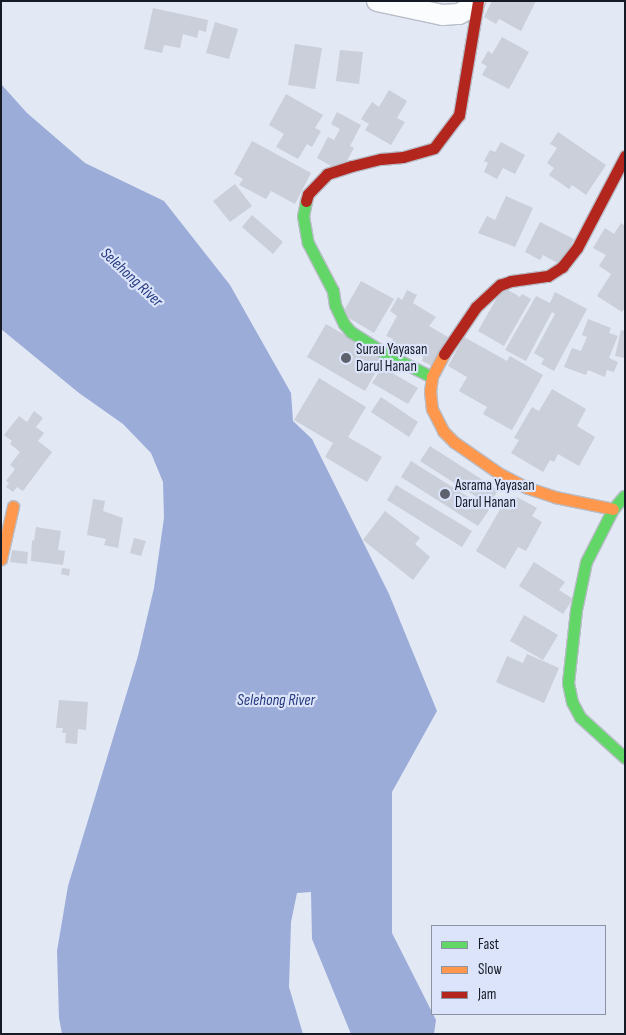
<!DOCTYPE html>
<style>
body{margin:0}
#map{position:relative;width:626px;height:1035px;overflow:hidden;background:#e2e8f4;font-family:"Sofia Sans Condensed",sans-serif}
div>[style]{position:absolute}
.water>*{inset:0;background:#9bacd9}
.building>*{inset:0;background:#cacfd9}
.roads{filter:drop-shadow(1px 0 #b8bdc7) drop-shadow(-1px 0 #b8bdc7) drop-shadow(0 1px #b8bdc7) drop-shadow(0 -1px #b8bdc7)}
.street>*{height:20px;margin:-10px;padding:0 10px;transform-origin:10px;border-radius:10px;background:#fbfcfd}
.fast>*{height:11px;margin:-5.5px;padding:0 5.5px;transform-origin:5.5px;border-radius:5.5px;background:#63d668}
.slow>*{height:11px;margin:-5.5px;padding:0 5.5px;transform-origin:5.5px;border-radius:5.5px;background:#ff974d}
.jam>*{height:11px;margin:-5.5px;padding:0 5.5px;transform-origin:5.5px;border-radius:5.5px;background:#b3261e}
.dots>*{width:14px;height:14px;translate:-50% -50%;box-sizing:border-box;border:2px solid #dbe4fb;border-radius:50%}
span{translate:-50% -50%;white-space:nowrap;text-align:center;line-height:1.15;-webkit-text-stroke:4.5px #dbe4fb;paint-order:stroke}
.poi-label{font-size:15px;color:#161a24}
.left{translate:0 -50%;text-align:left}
.water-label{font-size:16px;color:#24397e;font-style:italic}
.frame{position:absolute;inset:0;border:2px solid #161a24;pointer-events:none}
.legend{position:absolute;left:431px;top:925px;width:175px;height:90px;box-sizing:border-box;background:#dbe4fb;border:1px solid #8c93a5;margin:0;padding:6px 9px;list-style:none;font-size:15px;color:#161a24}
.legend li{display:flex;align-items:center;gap:10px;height:25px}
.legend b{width:25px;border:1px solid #8c93a5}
</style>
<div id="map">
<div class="water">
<div style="clip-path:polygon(1px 84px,27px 113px,85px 163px,164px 201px,230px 285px,291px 393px,293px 421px,312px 439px,389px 594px,437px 711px,392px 792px,392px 933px,436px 1020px,434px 1034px,351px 1034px,312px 939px,311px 892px,297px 893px,291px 922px,289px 987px,303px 1034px,62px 1034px,59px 1018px,57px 951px,68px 886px,138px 656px,154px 588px,164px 518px,163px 482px,151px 453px,123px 424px,79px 393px,1px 329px)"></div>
</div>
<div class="building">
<div style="clip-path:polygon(492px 1px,536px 1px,521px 31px,499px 19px,496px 24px,484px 17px)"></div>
<div style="clip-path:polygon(153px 8px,208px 20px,206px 32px,199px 30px,197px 38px,183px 34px,180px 48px,164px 45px,162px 53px,144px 49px)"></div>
<div style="clip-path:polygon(215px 22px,238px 29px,229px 59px,206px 53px)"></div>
<div style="clip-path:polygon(502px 37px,529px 52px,509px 89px,482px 75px,487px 66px,481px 63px,488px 51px,492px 54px)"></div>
<div style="clip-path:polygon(295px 44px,322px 48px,315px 89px,288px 85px)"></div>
<div style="clip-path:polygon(340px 50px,363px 52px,359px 84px,336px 81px)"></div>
<div style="clip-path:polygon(389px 90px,407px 101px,397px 118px,405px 122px,391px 145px,365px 130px,369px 124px,361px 119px,372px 102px,379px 107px)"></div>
<div style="clip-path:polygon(286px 94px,323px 115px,315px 128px,321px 131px,312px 147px,307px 144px,298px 159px,276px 147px,284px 134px,269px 125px)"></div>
<div style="clip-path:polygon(337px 112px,361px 125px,350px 146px,354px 148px,344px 166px,333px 167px,317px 158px,328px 137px,334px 140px,340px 129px,331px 124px)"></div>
<div style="clip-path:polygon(558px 132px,606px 165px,586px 195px,572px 185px,569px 189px,549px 175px,554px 168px,547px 163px,557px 148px,550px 144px)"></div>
<div style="clip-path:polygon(252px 141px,311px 173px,295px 204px,271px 191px,266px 199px,239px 185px,243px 179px,234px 174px)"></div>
<div style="clip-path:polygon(501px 142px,525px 155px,515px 174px,503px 168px,497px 179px,484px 172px,488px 163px,484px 161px,490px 150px,495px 152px)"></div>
<div style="clip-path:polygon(235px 184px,252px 206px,230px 222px,213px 201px)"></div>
<div style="clip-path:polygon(506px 196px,533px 208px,515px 247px,478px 233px,487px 216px,495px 220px)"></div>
<div style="clip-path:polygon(252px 215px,283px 242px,273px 254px,242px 227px)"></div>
<div style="clip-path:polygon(540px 222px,574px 239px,561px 265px,543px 255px,540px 260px,525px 252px)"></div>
<div style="clip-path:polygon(621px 223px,625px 226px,625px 308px,622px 312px,597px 296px,611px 274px,599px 266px,606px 255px,593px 248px,605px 228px,614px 234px)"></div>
<div style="clip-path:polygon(361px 281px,394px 299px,374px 333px,349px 318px,345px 309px)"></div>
<div style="clip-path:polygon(503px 287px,520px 297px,522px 294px,531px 299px,504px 346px,478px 331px)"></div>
<div style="clip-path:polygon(407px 290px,417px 295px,413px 303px,436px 317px,429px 326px,448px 337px,432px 366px,422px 361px,423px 357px,410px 349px,406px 357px,390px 347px,393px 339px,386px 336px,397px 316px,390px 311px,398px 297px,402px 300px)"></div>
<div style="clip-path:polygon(555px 292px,587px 309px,554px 371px,541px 364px,544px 359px,534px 353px,555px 314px,552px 312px,526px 361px,505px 350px,536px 296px,550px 303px)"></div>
<div style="clip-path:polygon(588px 319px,611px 328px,609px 333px,618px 336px,609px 358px,618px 362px,614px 372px,607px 370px,605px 377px,588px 370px,586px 375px,564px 367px,572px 348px,581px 351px,587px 337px,582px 335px)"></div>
<div style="clip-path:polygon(326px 324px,384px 358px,365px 391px,307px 357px)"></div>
<div style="clip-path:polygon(621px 330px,625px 331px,625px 358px,615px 356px)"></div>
<div style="clip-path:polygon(464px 337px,507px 361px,510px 356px,543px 375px,512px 430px,483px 414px,487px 407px,459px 391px,467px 377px,448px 366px)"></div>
<div style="clip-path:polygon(382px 367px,418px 388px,408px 404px,372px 383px)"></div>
<div style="clip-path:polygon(319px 378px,366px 407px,348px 437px,382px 457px,367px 482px,325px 457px,333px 443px,294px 420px)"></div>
<div style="clip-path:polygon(552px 389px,586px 409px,577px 426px,595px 437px,579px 466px,558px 454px,554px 462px,550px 460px,543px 472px,511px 453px,519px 440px,514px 438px,532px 407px,539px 411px)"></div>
<div style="clip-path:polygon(381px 397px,418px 422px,409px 437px,371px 412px)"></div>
<div style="clip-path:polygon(34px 411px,43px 418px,36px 427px,44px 433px,38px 441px,52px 452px,23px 491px,17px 487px,13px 492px,6px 487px,9px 483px,6px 481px,15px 469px,10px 465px,20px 452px,10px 444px,12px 441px,4px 435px,19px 416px,27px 422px)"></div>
<div style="clip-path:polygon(430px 446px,498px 490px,489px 505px,420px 461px)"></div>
<div style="clip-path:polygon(411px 461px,489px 510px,478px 526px,401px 477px)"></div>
<div style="clip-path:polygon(396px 485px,472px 531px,462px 547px,387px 500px)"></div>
<div style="clip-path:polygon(517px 497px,537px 508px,532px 516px,542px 522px,526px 551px,518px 547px,505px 569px,476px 551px,502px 506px,509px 510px)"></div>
<div style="clip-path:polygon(93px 499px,105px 501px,103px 511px,123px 518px,118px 548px,104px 545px,106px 539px,87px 535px)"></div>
<div style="clip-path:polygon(385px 511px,420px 538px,415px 544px,430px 557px,413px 580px,363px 540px)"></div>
<div style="clip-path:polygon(36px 527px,61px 531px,58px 550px,65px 551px,63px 565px,31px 561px,32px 540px,34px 541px)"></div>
<div style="clip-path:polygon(134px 538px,146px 541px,141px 556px,130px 553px)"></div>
<div style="clip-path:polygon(12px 550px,28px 552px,27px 564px,10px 562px)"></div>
<div style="clip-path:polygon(534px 562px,565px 582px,559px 590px,573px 599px,563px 614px,519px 586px)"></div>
<div style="clip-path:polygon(62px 568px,70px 569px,69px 576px,61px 574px)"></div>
<div style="clip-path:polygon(524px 615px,558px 635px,543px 660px,510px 641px)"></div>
<div style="clip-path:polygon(527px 654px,559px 668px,544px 703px,496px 682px,507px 656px,523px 663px)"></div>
<div style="clip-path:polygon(59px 700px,88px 702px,86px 730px,78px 729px,77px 744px,65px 743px,66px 733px,62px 733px,63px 728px,56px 728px)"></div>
</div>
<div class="roads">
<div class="street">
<div style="left:377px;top:1px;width:67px;rotate:12deg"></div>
<div style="left:443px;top:15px;width:16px;rotate:-4deg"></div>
<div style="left:459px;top:14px;width:14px;rotate:-30deg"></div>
<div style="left:471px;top:7px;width:7px;rotate:-56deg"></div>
</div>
<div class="fast">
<div style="left:306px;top:201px;width:15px;rotate:101deg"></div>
<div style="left:303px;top:216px;width:27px;rotate:80deg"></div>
<div style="left:308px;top:243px;width:54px;rotate:62.5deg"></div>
<div style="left:333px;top:291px;width:14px;rotate:82deg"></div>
<div style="left:335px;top:305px;width:21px;rotate:65deg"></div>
<div style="left:344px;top:324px;width:11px;rotate:49deg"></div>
<div style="left:351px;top:332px;width:41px;rotate:32.2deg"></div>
<div style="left:386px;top:354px;width:51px;rotate:26.6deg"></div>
<div style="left:624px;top:496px;width:17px;rotate:130deg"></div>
<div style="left:613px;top:509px;width:59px;rotate:117deg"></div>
<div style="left:586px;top:562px;width:49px;rotate:101.8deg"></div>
<div style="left:576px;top:610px;width:73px;rotate:96.3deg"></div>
<div style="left:568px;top:683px;width:19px;rotate:78deg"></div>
<div style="left:572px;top:702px;width:17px;rotate:62deg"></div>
<div style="left:580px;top:717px;width:61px;rotate:42.3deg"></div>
</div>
<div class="slow">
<div style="left:444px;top:354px;width:26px;rotate:118deg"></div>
<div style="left:432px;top:377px;width:14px;rotate:98deg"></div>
<div style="left:430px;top:391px;width:18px;rotate:84deg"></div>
<div style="left:432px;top:409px;width:25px;rotate:63deg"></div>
<div style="left:443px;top:431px;width:16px;rotate:45deg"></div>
<div style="left:454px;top:442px;width:56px;rotate:34.8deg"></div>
<div style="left:500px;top:474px;width:31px;rotate:27deg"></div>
<div style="left:528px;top:488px;width:28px;rotate:18deg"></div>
<div style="left:555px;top:497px;width:59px;rotate:11.7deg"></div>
<div style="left:1px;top:559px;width:54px;rotate:-77.2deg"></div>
</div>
<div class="jam">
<div style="left:306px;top:201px;width:7px;rotate:-74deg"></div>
<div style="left:308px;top:194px;width:28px;rotate:-46deg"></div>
<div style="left:327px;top:174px;width:26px;rotate:-18deg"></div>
<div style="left:352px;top:166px;width:30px;rotate:-14deg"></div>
<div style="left:381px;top:159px;width:22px;rotate:-5deg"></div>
<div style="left:403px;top:157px;width:32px;rotate:-16deg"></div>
<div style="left:434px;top:148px;width:41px;rotate:-52.9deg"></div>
<div style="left:459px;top:115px;width:116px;rotate:-80.5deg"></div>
<div style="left:444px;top:354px;width:57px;rotate:-55.8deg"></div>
<div style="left:476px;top:307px;width:33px;rotate:-43deg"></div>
<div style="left:500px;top:285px;width:12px;rotate:-20deg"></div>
<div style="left:511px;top:281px;width:37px;rotate:-8deg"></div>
<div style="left:548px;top:276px;width:17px;rotate:-33deg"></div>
<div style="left:562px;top:267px;width:24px;rotate:-52deg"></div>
<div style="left:577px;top:248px;width:104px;rotate:-62.4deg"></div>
</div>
</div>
<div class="dots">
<div style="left:346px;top:358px;background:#5d626d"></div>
<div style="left:445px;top:494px;background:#5d626d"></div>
</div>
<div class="poi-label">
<span class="left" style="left:356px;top:358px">Surau Yayasan<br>Darul Hanan</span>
<span class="left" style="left:455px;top:494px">Asrama Yayasan<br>Darul Hanan</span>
</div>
<div class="water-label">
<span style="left:131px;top:278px;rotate:43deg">Selehong River</span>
<span style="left:276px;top:701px">Selehong River</span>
</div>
<div class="frame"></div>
<ul class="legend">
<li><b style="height:6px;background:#63d668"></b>Fast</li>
<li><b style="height:6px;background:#ff974d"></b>Slow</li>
<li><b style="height:6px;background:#b3261e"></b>Jam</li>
</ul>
</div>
